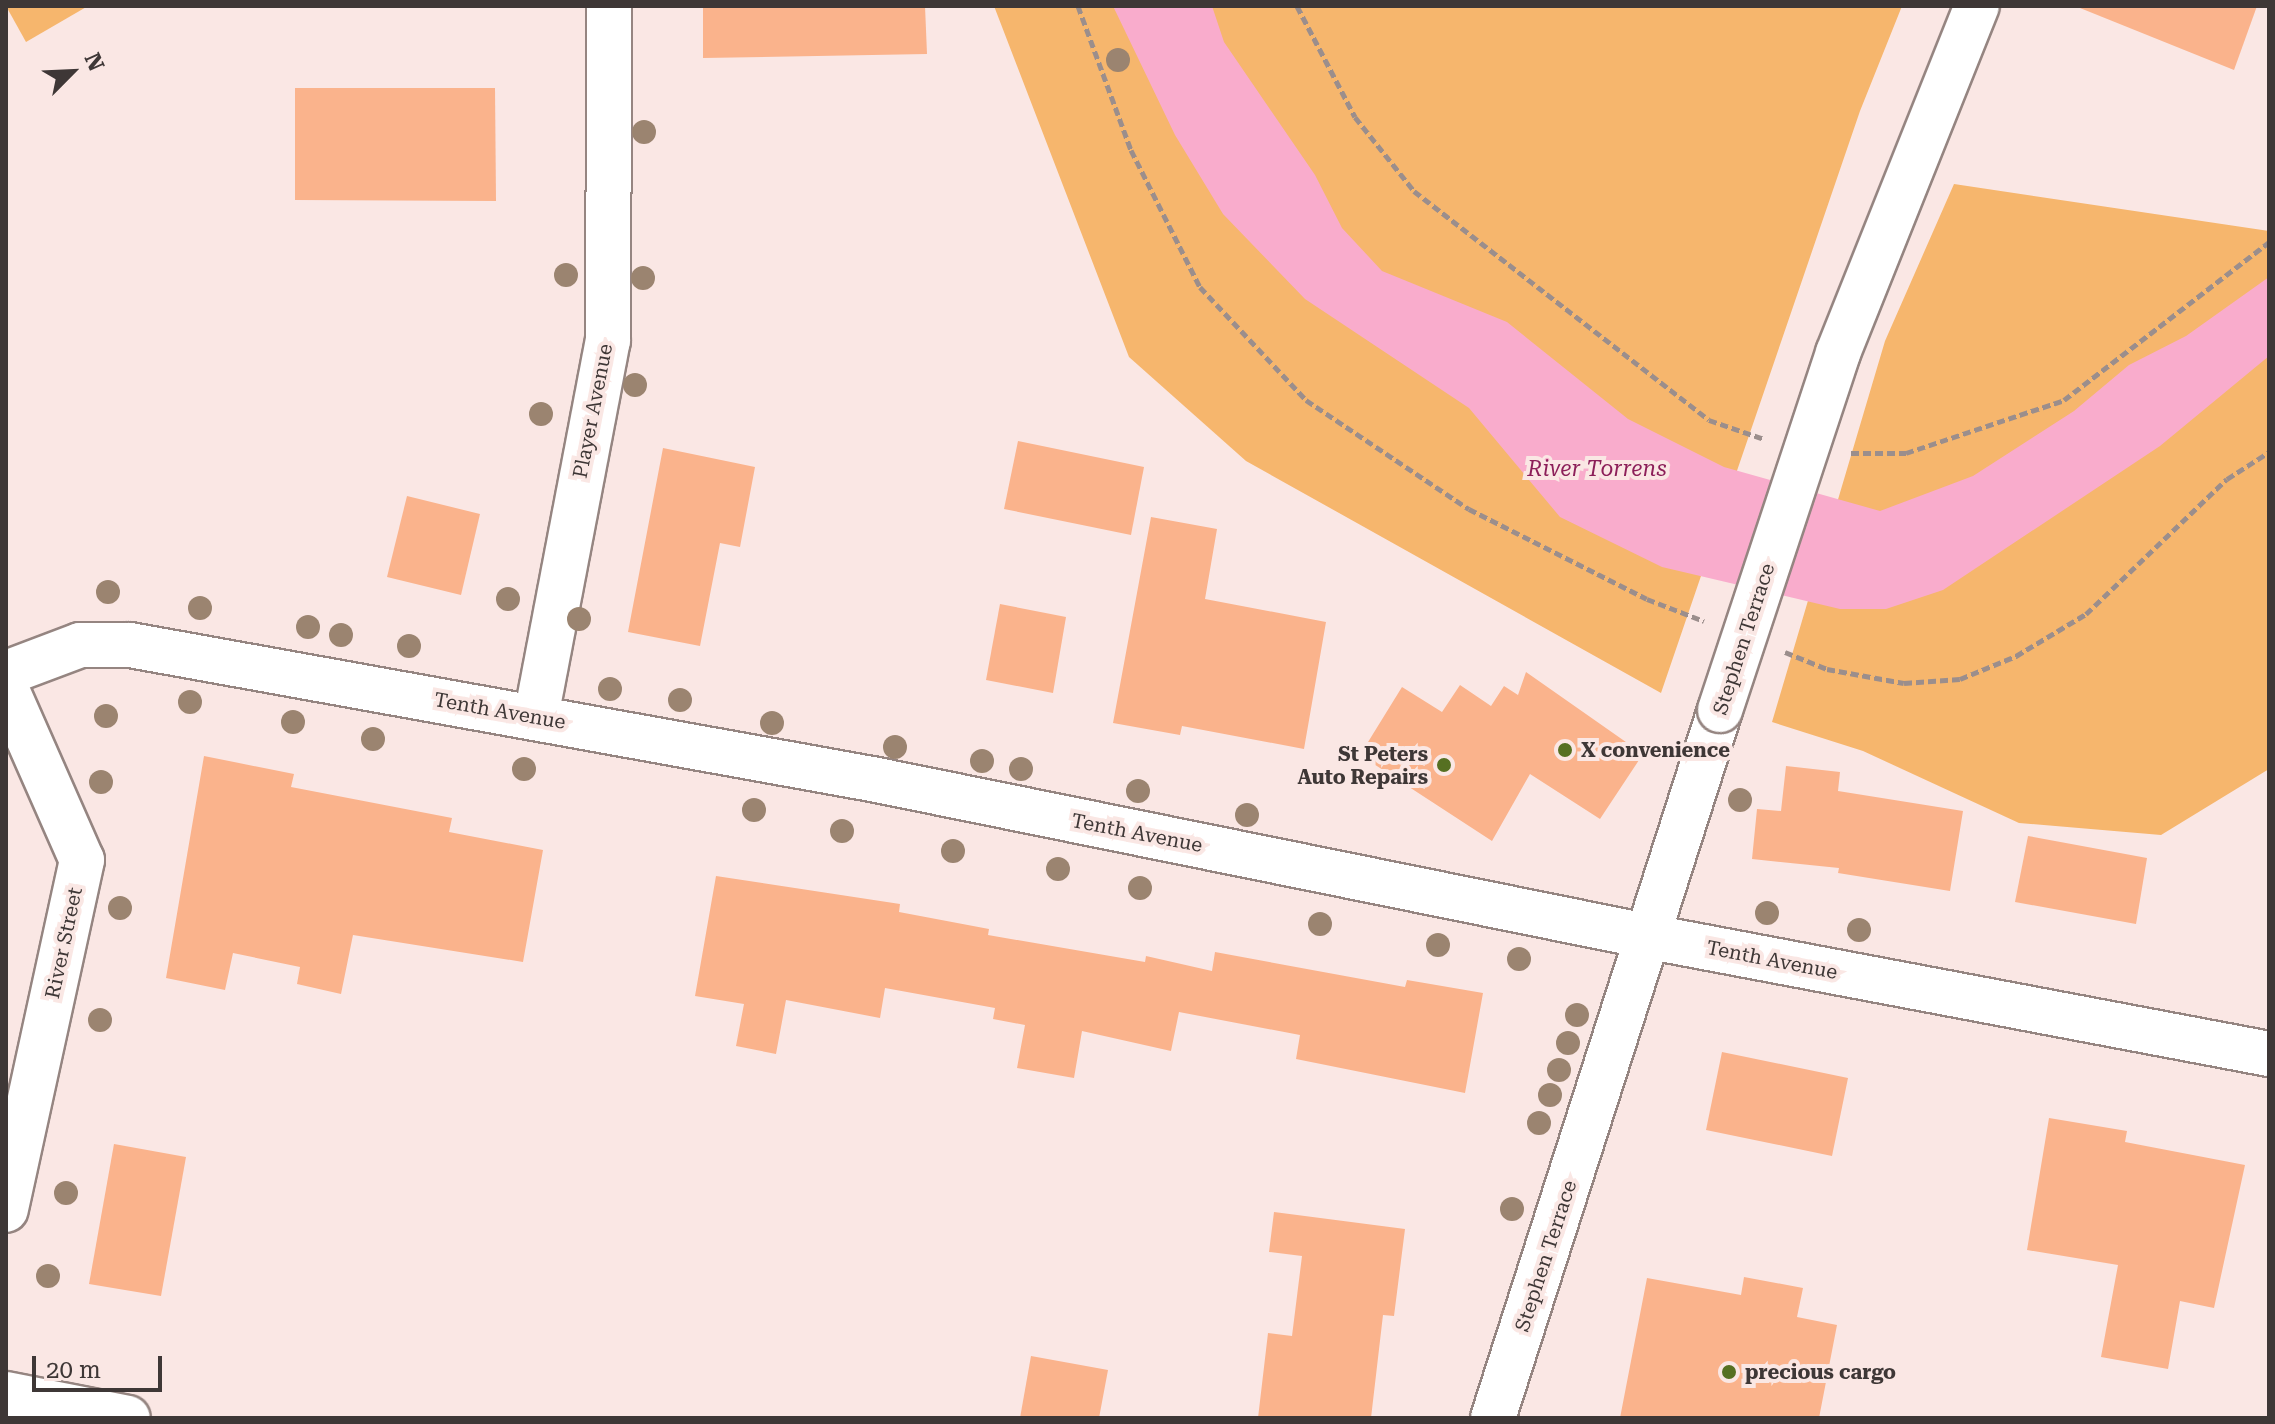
<!DOCTYPE html>
<style>
body{margin:0}
#map{position:relative;width:2275px;height:1424px;overflow:hidden;background:#fae7e4;font-family:"Roboto Serif",serif}
div>[style]{position:absolute}
.green>*{inset:0;background:#f6b66d}
.water>*{inset:0;background:#f9accc}
.building>*{inset:0;background:#fab38c}
.path>*{height:5px;margin-top:-2.5px;transform-origin:0;background:repeating-linear-gradient(90deg,#9b8e8c 0 8px,transparent 0 12px)}
.roads{filter:drop-shadow(2px 0 #958581) drop-shadow(-2px 0 #958581) drop-shadow(0 2px #958581) drop-shadow(0 -2px #958581)}
.minor>*{height:44px;margin:-22px;padding:0 22px;transform-origin:22px;border-radius:22px;background:#fff}
.major>*{height:44px;margin:-22px;padding:0 22px;transform-origin:22px;border-radius:22px;background:#fff}
.bridges{filter:drop-shadow(2px 0 #958581) drop-shadow(-2px 0 #958581) drop-shadow(0 2px #958581) drop-shadow(0 -2px #958581)}
.major-bridge>*{height:44px;margin:-22px;padding:0 22px;transform-origin:22px;border-radius:22px;background:#fff}
.trees>*{width:24px;height:24px;margin:-12px;border-radius:50%;background:#9b8470}
.dots>*{width:22px;height:22px;translate:-50% -50%;box-sizing:border-box;border:4px solid #fae7e4;border-radius:50%}
span{translate:-50% -50%;white-space:nowrap;text-align:center;line-height:1.15;-webkit-text-stroke:8px #fae7e4;paint-order:stroke}
.street-label{font-size:20px;color:#3e3736}
.poi-label{font-size:20px;color:#3e3736;font-weight:700}
.left{translate:0 -50%;text-align:left}
.right{translate:-100% -50%;text-align:right}
.water-label{font-size:22px;color:#8c1f59;font-style:italic}
.frame{position:absolute;inset:0;border:8px solid #3e3736;pointer-events:none}
.north{position:absolute;left:32px;top:32px;width:80px;height:80px;-webkit-text-stroke:6px #fae7e4;paint-order:stroke;rotate:66deg;font-size:22px;font-weight:700;line-height:32px;text-align:center;color:#3e3736}
.north::after{content:'';display:block;margin:auto;width:28px;height:36px;background:#3e3736;clip-path:polygon(50% 0,100% 100%,50% 72%,0 100%)}
.scale{position:absolute;left:32px;top:1356px;width:130px;height:36px;box-sizing:border-box;border:4px solid #3e3736;border-top:0;padding-left:10px;font-size:24px;line-height:28px;white-space:nowrap;color:#3e3736;-webkit-text-stroke:6px #fae7e4;paint-order:stroke}
</style>
<div id="map">
<div class="green">
<div style="clip-path:polygon(6px 6px,88px 6px,26px 42px)"></div>
<div style="clip-path:polygon(994px 6px,1902px 6px,1860px 111px,1661px 693px,1246px 461px,1129px 357px)"></div>
<div style="clip-path:polygon(1954px 184px,2269px 231px,2269px 769px,2161px 835px,2019px 823px,1863px 751px,1772px 722px,1885px 341px)"></div>
</div>
<div class="water">
<div style="clip-path:polygon(1113px 6px,1212px 6px,1224px 42px,1315px 175px,1342px 228px,1382px 271px,1507px 322px,1628px 419px,1724px 467px,1880px 511px,1973px 476px,2074px 411px,2129px 365px,2186px 336px,2269px 277px,2269px 356px,2160px 446px,1943px 590px,1886px 609px,1840px 609px,1662px 567px,1560px 517px,1469px 408px,1305px 299px,1223px 214px,1175px 135px)"></div>
</div>
<div class="building">
<div style="clip-path:polygon(703px 6px,925px 6px,927px 54px,703px 58px)"></div>
<div style="clip-path:polygon(2075px 6px,2257px 6px,2234px 70px)"></div>
<div style="clip-path:polygon(295px 88px,495px 88px,496px 201px,295px 200px)"></div>
<div style="clip-path:polygon(1018px 441px,1144px 467px,1131px 535px,1004px 509px)"></div>
<div style="clip-path:polygon(663px 448px,755px 467px,740px 547px,720px 543px,700px 646px,628px 632px)"></div>
<div style="clip-path:polygon(407px 496px,480px 514px,461px 595px,387px 577px)"></div>
<div style="clip-path:polygon(1151px 517px,1217px 529px,1205px 599px,1326px 622px,1304px 749px,1182px 726px,1180px 735px,1113px 723px)"></div>
<div style="clip-path:polygon(1000px 604px,1066px 617px,1053px 693px,986px 680px)"></div>
<div style="clip-path:polygon(1526px 672px,1643px 754px,1600px 819px,1530px 774px,1492px 841px,1360px 755px,1402px 687px,1442px 712px,1460px 685px,1491px 706px,1504px 686px,1518px 695px)"></div>
<div style="clip-path:polygon(204px 756px,294px 774px,291px 787px,452px 818px,449px 832px,543px 850px,523px 962px,353px 935px,341px 994px,297px 984px,300px 967px,233px 953px,225px 990px,166px 978px)"></div>
<div style="clip-path:polygon(1786px 766px,1840px 772px,1838px 791px,1963px 811px,1950px 891px,1838px 873px,1839px 868px,1752px 859px,1757px 809px,1781px 811px)"></div>
<div style="clip-path:polygon(2028px 836px,2147px 858px,2136px 924px,2015px 902px)"></div>
<div style="clip-path:polygon(716px 876px,900px 904px,899px 912px,989px 929px,988px 935px,1145px 962px,1146px 956px,1212px 971px,1215px 952px,1405px 987px,1407px 980px,1483px 993px,1465px 1093px,1296px 1059px,1300px 1035px,1179px 1012px,1171px 1051px,1082px 1031px,1074px 1078px,1017px 1068px,1025px 1025px,993px 1019px,995px 1008px,885px 988px,880px 1018px,786px 1000px,776px 1054px,736px 1046px,744px 1004px,695px 996px)"></div>
<div style="clip-path:polygon(1722px 1052px,1848px 1078px,1832px 1156px,1706px 1130px)"></div>
<div style="clip-path:polygon(2049px 1118px,2127px 1131px,2125px 1142px,2245px 1165px,2214px 1308px,2180px 1301px,2168px 1369px,2101px 1357px,2118px 1265px,2027px 1250px)"></div>
<div style="clip-path:polygon(114px 1144px,186px 1157px,161px 1296px,89px 1284px)"></div>
<div style="clip-path:polygon(1274px 1212px,1405px 1229px,1394px 1316px,1383px 1315px,1371px 1418px,1258px 1418px,1268px 1333px,1292px 1336px,1302px 1256px,1269px 1252px)"></div>
<div style="clip-path:polygon(1744px 1277px,1803px 1288px,1797px 1317px,1837px 1325px,1819px 1418px,1620px 1418px,1647px 1278px,1741px 1295px)"></div>
<div style="clip-path:polygon(1031px 1356px,1108px 1370px,1099px 1418px,1020px 1418px)"></div>
</div>
<div class="path">
<div style="left:1078px;top:6px;width:153px;rotate:69.8deg"></div>
<div style="left:1131px;top:150px;width:153px;rotate:63.3deg"></div>
<div style="left:1200px;top:287px;width:155px;rotate:46.8deg"></div>
<div style="left:1306px;top:400px;width:196px;rotate:33.8deg"></div>
<div style="left:1469px;top:509px;width:199px;rotate:26.8deg"></div>
<div style="left:1647px;top:599px;width:61px;rotate:21.1deg"></div>
<div style="left:1297px;top:6px;width:125px;rotate:62.4deg"></div>
<div style="left:1355px;top:117px;width:95px;rotate:51.4deg"></div>
<div style="left:1414px;top:191px;width:373px;rotate:37.8deg"></div>
<div style="left:1709px;top:420px;width:58px;rotate:19.1deg"></div>
<div style="left:1851px;top:453px;width:55px"></div>
<div style="left:1906px;top:453px;width:167px;rotate:-18.5deg"></div>
<div style="left:2064px;top:400px;width:259px;rotate:-37.6deg"></div>
<div style="left:1785px;top:652px;width:45px;rotate:22deg"></div>
<div style="left:1827px;top:669px;width:78px;rotate:10.3deg"></div>
<div style="left:1904px;top:683px;width:56px;rotate:-4.1deg"></div>
<div style="left:1960px;top:679px;width:61px;rotate:-22.3deg"></div>
<div style="left:2016px;top:656px;width:82px;rotate:-31deg"></div>
<div style="left:2086px;top:614px;width:195px;rotate:-43.8deg"></div>
<div style="left:2227px;top:479px;width:50px;rotate:-32.7deg"></div>
</div>
<div class="roads">
<div class="minor">
<div style="left:6px;top:673px;width:79px;rotate:-20.7deg"></div>
<div style="left:80px;top:645px;width:50px"></div>
<div style="left:130px;top:645px;width:759px;rotate:10.24deg"></div>
<div style="left:877px;top:780px;width:790px;rotate:11.47deg"></div>
<div style="left:1651px;top:937px;width:629px;rotate:10.72deg"></div>
<div style="left:6px;top:688px;width:188px;rotate:66.2deg"></div>
<div style="left:82px;top:860px;width:358px;rotate:102.3deg"></div>
<div style="left:536px;top:717px;width:383px;rotate:-79.2deg"></div>
<div style="left:608px;top:341px;width:335px;rotate:-89.8deg"></div>
<div style="left:6px;top:1394px;width:124px;rotate:11.1deg"></div>
</div>
<div class="major">
<div style="left:1493px;top:1418px;width:744px;rotate:-72.22deg"></div>
</div>
</div>
<div class="bridges">
<div class="major-bridge">
<div style="left:1720px;top:710px;width:376px;rotate:-71.7deg"></div>
<div style="left:1838px;top:353px;width:374px;rotate:-68.2deg"></div>
</div>
</div>
<div class="trees">
<div style="left:1118px;top:60px"></div>
<div style="left:644px;top:132px"></div>
<div style="left:566px;top:275px"></div>
<div style="left:643px;top:278px"></div>
<div style="left:635px;top:385px"></div>
<div style="left:541px;top:414px"></div>
<div style="left:108px;top:592px"></div>
<div style="left:508px;top:599px"></div>
<div style="left:200px;top:608px"></div>
<div style="left:579px;top:619px"></div>
<div style="left:308px;top:627px"></div>
<div style="left:341px;top:635px"></div>
<div style="left:409px;top:646px"></div>
<div style="left:610px;top:689px"></div>
<div style="left:680px;top:700px"></div>
<div style="left:190px;top:702px"></div>
<div style="left:106px;top:716px"></div>
<div style="left:293px;top:722px"></div>
<div style="left:772px;top:723px"></div>
<div style="left:373px;top:739px"></div>
<div style="left:895px;top:747px"></div>
<div style="left:982px;top:761px"></div>
<div style="left:524px;top:769px"></div>
<div style="left:1021px;top:769px"></div>
<div style="left:101px;top:782px"></div>
<div style="left:1138px;top:791px"></div>
<div style="left:1740px;top:800px"></div>
<div style="left:754px;top:810px"></div>
<div style="left:1247px;top:815px"></div>
<div style="left:842px;top:831px"></div>
<div style="left:953px;top:851px"></div>
<div style="left:1058px;top:869px"></div>
<div style="left:1140px;top:888px"></div>
<div style="left:120px;top:908px"></div>
<div style="left:1767px;top:913px"></div>
<div style="left:1320px;top:924px"></div>
<div style="left:1859px;top:930px"></div>
<div style="left:1438px;top:945px"></div>
<div style="left:1519px;top:959px"></div>
<div style="left:1577px;top:1015px"></div>
<div style="left:100px;top:1020px"></div>
<div style="left:1568px;top:1043px"></div>
<div style="left:1559px;top:1070px"></div>
<div style="left:1550px;top:1095px"></div>
<div style="left:1539px;top:1123px"></div>
<div style="left:66px;top:1193px"></div>
<div style="left:1512px;top:1209px"></div>
<div style="left:48px;top:1276px"></div>
</div>
<div class="dots">
<div style="left:1565px;top:750px;background:#567022"></div>
<div style="left:1444px;top:765px;background:#567022"></div>
<div style="left:1729px;top:1372px;background:#567022"></div>
</div>
<div class="street-label">
<span style="left:593px;top:411px;rotate:-79deg">Player Avenue</span>
<span style="left:1744px;top:639px;rotate:-72deg">Stephen Terrace</span>
<span style="left:500px;top:711px;rotate:10deg">Tenth Avenue</span>
<span style="left:1137px;top:833px;rotate:11deg">Tenth Avenue</span>
<span style="left:64px;top:943px;rotate:-78deg">River Street</span>
<span style="left:1772px;top:960px;rotate:11deg">Tenth Avenue</span>
<span style="left:1546px;top:1256px;rotate:-72deg">Stephen Terrace</span>
</div>
<div class="poi-label">
<span class="left" style="left:1581px;top:750px">X convenience</span>
<span class="right" style="left:1428px;top:766px">St Peters<br>Auto Repairs</span>
<span class="left" style="left:1745px;top:1372px">precious cargo</span>
</div>
<div class="water-label">
<span style="left:1597px;top:469px">River Torrens</span>
</div>
<div class="frame"></div>
<div class="north">N</div>
<div class="scale">20 m</div>
</div>
